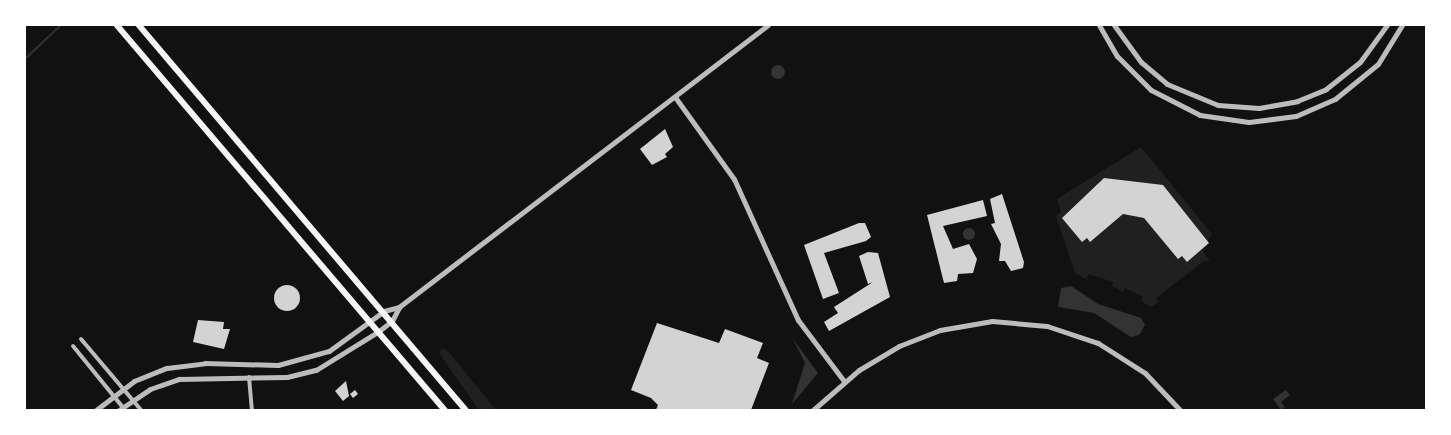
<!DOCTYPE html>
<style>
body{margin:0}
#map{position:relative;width:1451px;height:435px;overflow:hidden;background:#111;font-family:"Nunito Sans",sans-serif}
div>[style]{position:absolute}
.green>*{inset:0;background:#202020}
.water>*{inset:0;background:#333}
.round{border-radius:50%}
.stream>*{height:2px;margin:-1px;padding:0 1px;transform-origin:1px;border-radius:1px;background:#333}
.building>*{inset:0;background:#d3d3d3}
.minor>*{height:4px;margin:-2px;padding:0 2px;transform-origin:2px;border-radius:2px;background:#bcbcbc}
.tertiary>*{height:5px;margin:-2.5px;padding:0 2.5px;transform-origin:2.5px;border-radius:2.5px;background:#bcbcbc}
.secondary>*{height:5.5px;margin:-2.75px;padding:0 2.75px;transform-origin:2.75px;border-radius:2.75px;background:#f5f5f5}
span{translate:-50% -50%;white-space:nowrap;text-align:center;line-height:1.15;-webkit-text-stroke:4px #fff;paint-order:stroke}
.frame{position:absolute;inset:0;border:26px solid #fff;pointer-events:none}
</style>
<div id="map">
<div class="green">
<div style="clip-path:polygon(1141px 147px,1212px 234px,1202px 249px,1210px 262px,1204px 261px,1156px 298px,1159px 302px,1151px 307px,1141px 301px,1143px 297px,1125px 288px,1123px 292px,1112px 286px,1113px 282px,1089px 274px,1086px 279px,1075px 273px,1056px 216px,1061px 212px,1057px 199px)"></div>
<div style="clip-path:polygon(442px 348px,448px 351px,496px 410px,479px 410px,439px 353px)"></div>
</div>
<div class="water">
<div class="round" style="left:771px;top:65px;width:14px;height:14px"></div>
<div class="round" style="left:963px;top:228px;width:12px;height:12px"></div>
<div style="clip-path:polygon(1071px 286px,1098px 304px,1141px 318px,1145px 325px,1139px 335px,1131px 337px,1094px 313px,1058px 307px,1061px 288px)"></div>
<div style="clip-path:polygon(793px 339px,818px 373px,792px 404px,805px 363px)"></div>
<div style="clip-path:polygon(1286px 390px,1290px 395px,1281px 402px,1285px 407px,1281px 410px,1273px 399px)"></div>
</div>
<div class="stream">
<div style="left:25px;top:59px;width:50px;rotate:-43.4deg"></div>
</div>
<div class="building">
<div style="clip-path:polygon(665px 129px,673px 147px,665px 154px,667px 157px,652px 165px,640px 149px)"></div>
<div style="clip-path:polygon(1104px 178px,1163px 185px,1209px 243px,1187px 262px,1182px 256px,1178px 259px,1144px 218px,1123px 214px,1090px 242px,1087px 238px,1082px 242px,1062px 218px)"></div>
<div style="clip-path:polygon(1002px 194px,1024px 262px,1023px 268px,1011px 271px,1005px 261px,999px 261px,1001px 244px,991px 224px,995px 223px,990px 199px)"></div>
<div style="clip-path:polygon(983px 200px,987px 216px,943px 226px,953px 249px,969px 244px,977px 259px,973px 273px,958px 274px,957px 281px,944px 283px,927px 215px)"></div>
<div style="clip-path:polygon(859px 223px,865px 223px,871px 237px,866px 241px,824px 253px,839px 293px,823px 299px,804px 245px)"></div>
<div style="clip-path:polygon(868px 252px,878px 253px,890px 297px,829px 331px,824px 322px,838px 313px,834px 307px,873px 282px,868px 284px,859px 256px)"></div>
<div class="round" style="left:274px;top:285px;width:26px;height:26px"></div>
<div style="clip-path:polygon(198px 320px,224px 322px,223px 329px,230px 329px,224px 349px,193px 342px)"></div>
<div style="clip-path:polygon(657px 323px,719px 343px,725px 329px,763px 343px,757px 358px,769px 363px,751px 410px,656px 410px,658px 405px,651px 398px,631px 390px)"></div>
<div style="clip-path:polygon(346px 381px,349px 396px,343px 401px,335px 391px)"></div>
<div style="clip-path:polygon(355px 390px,358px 394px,353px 398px,350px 394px)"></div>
</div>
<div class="minor">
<div style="left:81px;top:339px;width:93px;rotate:49.8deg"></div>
<div style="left:73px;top:346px;width:82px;rotate:50.9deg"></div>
<div style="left:249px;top:377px;width:33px;rotate:85deg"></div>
</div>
<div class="tertiary">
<div style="left:1099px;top:25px;width:36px;rotate:60deg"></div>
<div style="left:1117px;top:56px;width:48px;rotate:45deg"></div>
<div style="left:1151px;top:90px;width:55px;rotate:27deg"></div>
<div style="left:1200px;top:115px;width:49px;rotate:8.1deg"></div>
<div style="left:1249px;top:122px;width:47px;rotate:-7.3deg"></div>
<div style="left:1296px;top:116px;width:43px;rotate:-23.6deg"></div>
<div style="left:1335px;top:99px;width:55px;rotate:-39.1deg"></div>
<div style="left:1378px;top:64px;width:46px;rotate:-58.4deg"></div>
<div style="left:1114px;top:25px;width:46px;rotate:53.9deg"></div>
<div style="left:1141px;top:62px;width:34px;rotate:40deg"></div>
<div style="left:1167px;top:84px;width:55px;rotate:22.4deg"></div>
<div style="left:1218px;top:105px;width:41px;rotate:4.2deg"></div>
<div style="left:1259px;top:108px;width:39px;rotate:-10deg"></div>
<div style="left:1297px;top:101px;width:31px;rotate:-22deg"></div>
<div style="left:1326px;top:89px;width:43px;rotate:-38.5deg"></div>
<div style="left:1360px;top:62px;width:46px;rotate:-53.9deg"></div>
<div style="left:675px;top:97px;width:101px;rotate:54.3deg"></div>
<div style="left:734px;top:179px;width:155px;rotate:65.6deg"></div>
<div style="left:798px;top:320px;width:76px;rotate:53deg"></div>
<div style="left:96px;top:410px;width:48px;rotate:-37.3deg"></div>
<div style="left:134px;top:381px;width:35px;rotate:-22deg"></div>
<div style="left:167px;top:368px;width:38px;rotate:-7deg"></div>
<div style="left:205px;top:363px;width:73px;rotate:1.6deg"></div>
<div style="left:278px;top:365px;width:53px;rotate:-15.4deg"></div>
<div style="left:329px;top:351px;width:68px;rotate:-36deg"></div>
<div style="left:384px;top:311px;width:16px;rotate:-15deg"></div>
<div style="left:399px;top:307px;width:464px;rotate:-37.4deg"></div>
<div style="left:119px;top:410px;width:37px;rotate:-34deg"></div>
<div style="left:150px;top:389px;width:31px;rotate:-19deg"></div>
<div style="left:179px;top:379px;width:108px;rotate:-1.1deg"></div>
<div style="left:287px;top:377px;width:30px;rotate:-14deg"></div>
<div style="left:316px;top:370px;width:74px;rotate:-31.8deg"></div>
<div style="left:379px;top:331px;width:16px;rotate:-38deg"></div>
<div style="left:392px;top:321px;width:16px;rotate:-63deg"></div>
<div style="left:813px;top:410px;width:61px;rotate:-41deg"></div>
<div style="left:859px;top:370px;width:47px;rotate:-31deg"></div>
<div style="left:899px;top:346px;width:44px;rotate:-21.3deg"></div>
<div style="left:940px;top:330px;width:53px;rotate:-9.8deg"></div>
<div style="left:992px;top:321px;width:55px;rotate:5.2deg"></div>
<div style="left:1047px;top:326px;width:54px;rotate:18.4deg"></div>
<div style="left:1098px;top:343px;width:56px;rotate:32.6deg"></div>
<div style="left:1145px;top:373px;width:51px;rotate:46.6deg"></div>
</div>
<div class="secondary">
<div style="left:117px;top:25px;width:506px;rotate:49.57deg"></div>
<div style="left:139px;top:25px;width:505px;rotate:49.66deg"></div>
</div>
<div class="frame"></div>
</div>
